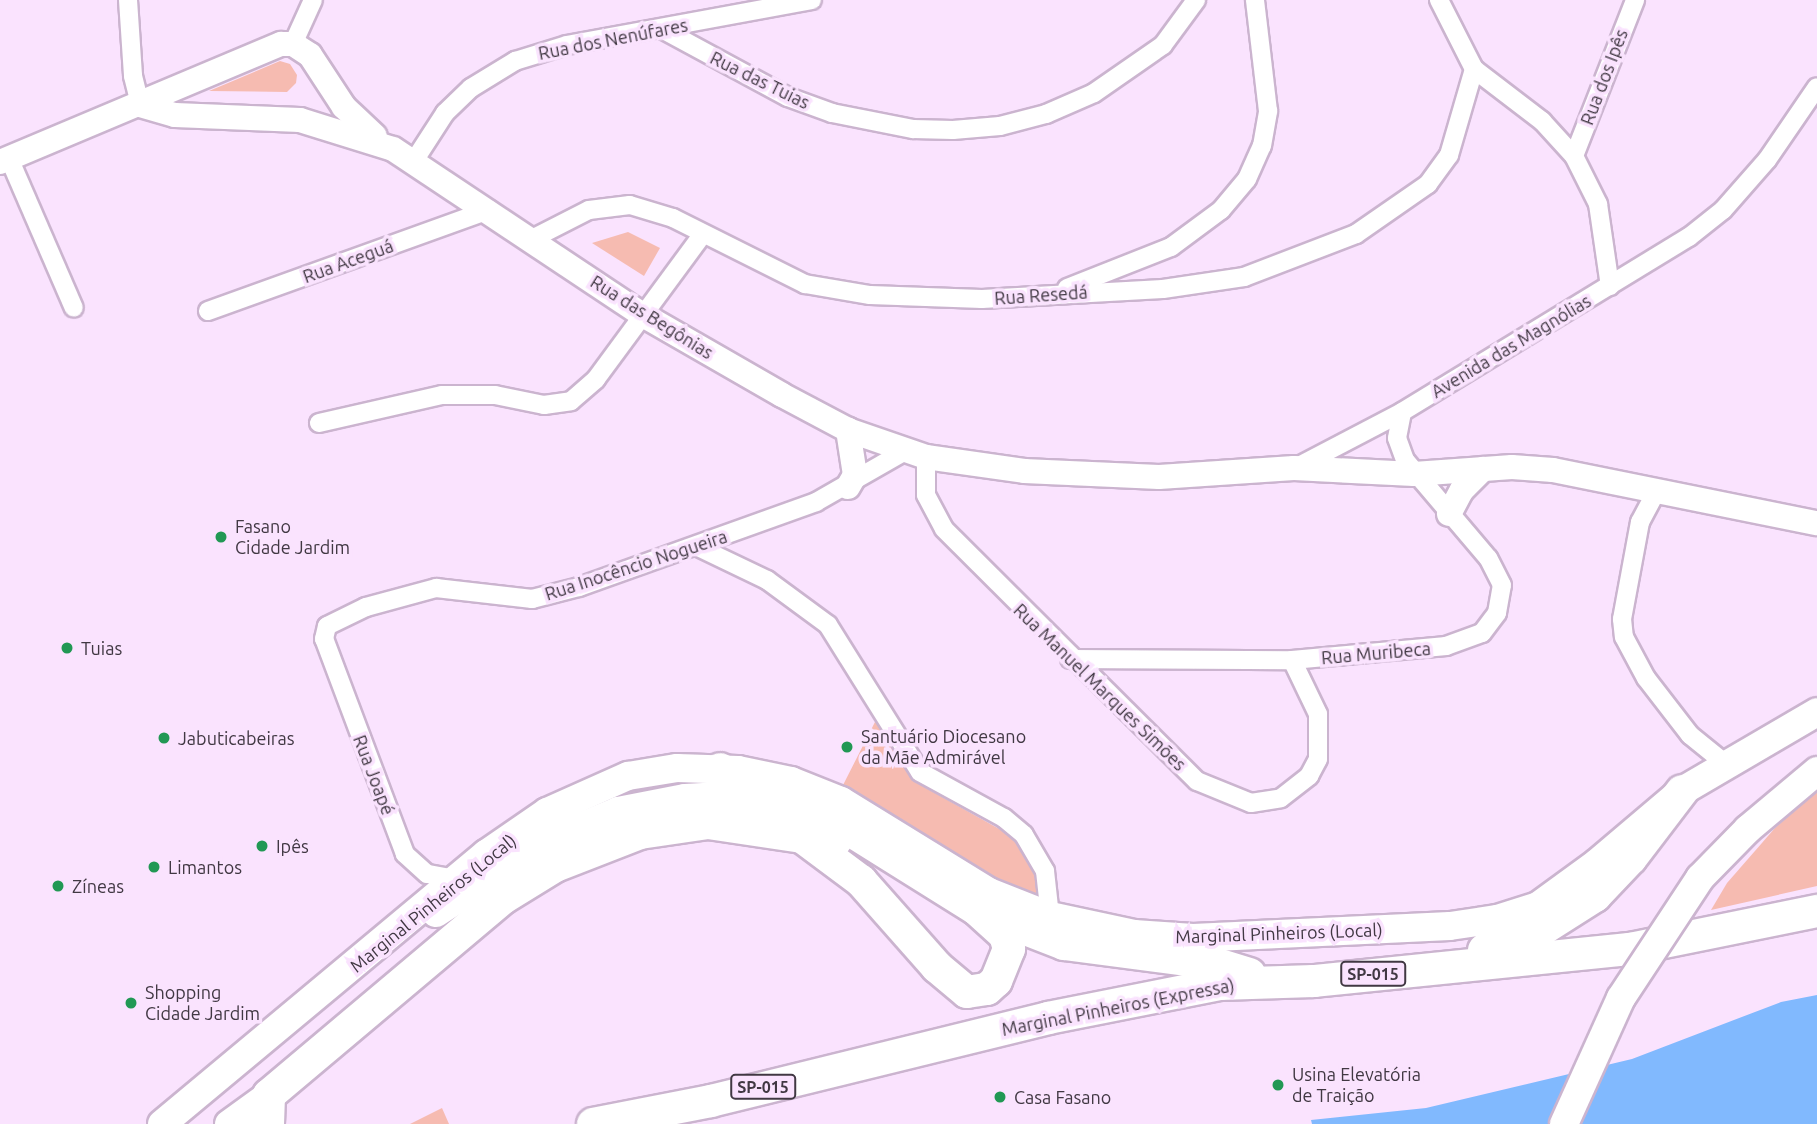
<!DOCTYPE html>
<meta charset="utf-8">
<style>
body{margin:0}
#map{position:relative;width:1817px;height:1124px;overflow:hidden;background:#fae3fe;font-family:Ubuntu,sans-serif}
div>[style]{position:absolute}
.green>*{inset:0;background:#f6bbb1}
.water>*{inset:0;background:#81b9fe}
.roads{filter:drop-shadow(2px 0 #cbb4cf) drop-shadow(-2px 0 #cbb4cf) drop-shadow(0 2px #cbb4cf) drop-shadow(0 -2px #cbb4cf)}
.minor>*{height:18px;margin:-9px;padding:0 9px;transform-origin:9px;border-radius:9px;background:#fff}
.secondary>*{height:24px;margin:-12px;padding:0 12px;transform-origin:12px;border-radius:12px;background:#fff}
.trunk>*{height:28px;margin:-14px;padding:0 14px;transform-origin:14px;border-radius:14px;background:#fff}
.motorway>*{height:32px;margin:-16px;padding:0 16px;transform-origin:16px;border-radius:16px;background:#fff}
.bridges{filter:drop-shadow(2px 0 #cbb4cf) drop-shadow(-2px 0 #cbb4cf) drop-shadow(0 2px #cbb4cf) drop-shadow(0 -2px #cbb4cf)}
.trunk-bridge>*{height:28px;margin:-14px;padding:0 14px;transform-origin:14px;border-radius:14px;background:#fff}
.dots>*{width:19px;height:19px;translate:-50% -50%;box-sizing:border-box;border:4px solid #fae3fe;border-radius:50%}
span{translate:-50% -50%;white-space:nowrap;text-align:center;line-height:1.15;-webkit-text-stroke:7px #fae3fe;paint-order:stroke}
.shield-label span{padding:2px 5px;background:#fae3fe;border:2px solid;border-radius:5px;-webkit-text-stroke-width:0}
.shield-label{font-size:16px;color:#413843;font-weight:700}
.street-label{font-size:18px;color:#413843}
.poi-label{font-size:18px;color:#413843}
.left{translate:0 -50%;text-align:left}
</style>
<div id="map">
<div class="green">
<div style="clip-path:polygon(280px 61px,290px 64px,297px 75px,296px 83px,287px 92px,209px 91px)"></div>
<div style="clip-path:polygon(628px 232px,660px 248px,644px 276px,592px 243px)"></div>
<div style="clip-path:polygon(876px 720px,898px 757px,926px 788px,1019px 840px,1039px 867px,1043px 901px,1015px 894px,840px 791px)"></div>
<div style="clip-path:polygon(1817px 791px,1817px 886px,1711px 910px,1727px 883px,1775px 828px)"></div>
<div style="clip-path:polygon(442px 1108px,449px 1124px,410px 1124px)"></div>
</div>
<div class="water">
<div style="clip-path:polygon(1817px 995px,1817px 1124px,1312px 1124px,1311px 1120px,1426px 1108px,1632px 1059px,1781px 1002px)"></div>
</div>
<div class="roads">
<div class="minor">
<div style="left:128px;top:0;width:76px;rotate:86.2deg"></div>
<div style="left:133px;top:76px;width:30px;rotate:76deg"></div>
<div style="left:1439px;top:0;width:77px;rotate:63.1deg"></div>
<div style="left:1474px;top:69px;width:86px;rotate:37.4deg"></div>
<div style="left:1542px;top:121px;width:47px;rotate:47.6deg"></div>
<div style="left:1574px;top:156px;width:54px;rotate:63.4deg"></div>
<div style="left:1598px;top:204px;width:83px;rotate:81.7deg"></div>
<div style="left:662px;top:29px;width:143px;rotate:28.4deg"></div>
<div style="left:788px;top:97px;width:47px;rotate:20deg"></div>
<div style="left:832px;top:113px;width:83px;rotate:11.2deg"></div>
<div style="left:913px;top:129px;width:40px;rotate:1.4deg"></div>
<div style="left:953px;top:130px;width:47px;rotate:-4.9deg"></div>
<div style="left:1000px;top:126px;width:48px;rotate:-14.6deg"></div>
<div style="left:1046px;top:114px;width:52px;rotate:-23.6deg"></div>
<div style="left:1094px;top:93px;width:84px;rotate:-34.8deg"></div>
<div style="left:1163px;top:45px;width:56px;rotate:-53.7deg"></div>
<div style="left:293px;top:44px;width:48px;rotate:-65.6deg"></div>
<div style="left:1574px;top:156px;width:168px;rotate:-68.6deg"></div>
<div style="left:9px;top:158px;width:163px;rotate:66.6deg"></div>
<div style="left:414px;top:161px;width:57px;rotate:-57.1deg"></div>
<div style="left:445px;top:113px;width:36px;rotate:-44deg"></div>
<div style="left:471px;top:88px;width:52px;rotate:-31.5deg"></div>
<div style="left:515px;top:61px;width:54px;rotate:-17.1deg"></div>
<div style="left:567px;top:45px;width:249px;rotate:-10.4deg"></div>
<div style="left:530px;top:240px;width:66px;rotate:-27deg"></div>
<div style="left:589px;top:210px;width:41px;rotate:-7deg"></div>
<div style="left:630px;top:205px;width:45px;rotate:16.8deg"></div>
<div style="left:673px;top:218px;width:148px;rotate:26.6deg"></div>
<div style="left:805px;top:284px;width:66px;rotate:9.6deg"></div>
<div style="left:870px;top:295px;width:112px;rotate:2deg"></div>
<div style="left:982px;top:299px;width:181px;rotate:-3.2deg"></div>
<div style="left:1163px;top:289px;width:82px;rotate:-8.4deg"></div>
<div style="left:1244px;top:277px;width:120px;rotate:-21deg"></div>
<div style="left:1356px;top:234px;width:88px;rotate:-34.8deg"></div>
<div style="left:1428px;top:184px;width:36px;rotate:-54deg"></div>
<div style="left:1449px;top:155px;width:90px;rotate:-73.8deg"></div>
<div style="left:1067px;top:288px;width:112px;rotate:-21.5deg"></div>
<div style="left:1171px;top:247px;width:62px;rotate:-36.5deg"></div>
<div style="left:1221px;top:210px;width:40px;rotate:-50deg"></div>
<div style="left:1247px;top:179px;width:36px;rotate:-66deg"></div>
<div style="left:1262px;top:146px;width:36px;rotate:-80deg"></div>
<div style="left:1268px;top:111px;width:112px;rotate:-96.7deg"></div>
<div style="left:208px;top:311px;width:299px;rotate:-19.8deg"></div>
<div style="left:319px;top:423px;width:126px;rotate:-12.8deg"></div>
<div style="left:442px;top:395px;width:53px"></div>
<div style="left:495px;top:395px;width:50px;rotate:11.5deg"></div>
<div style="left:544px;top:405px;width:27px;rotate:-8deg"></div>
<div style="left:571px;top:401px;width:33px;rotate:-41deg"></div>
<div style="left:596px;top:379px;width:179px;rotate:-53.6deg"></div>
<div style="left:926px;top:457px;width:38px;rotate:90deg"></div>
<div style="left:926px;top:495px;width:38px;rotate:62deg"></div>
<div style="left:944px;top:529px;width:357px;rotate:44.9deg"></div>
<div style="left:1197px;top:781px;width:58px;rotate:22.2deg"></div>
<div style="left:1251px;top:803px;width:30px;rotate:-9deg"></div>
<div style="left:1281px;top:798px;width:36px;rotate:-38deg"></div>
<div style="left:1309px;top:776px;width:19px;rotate:-62deg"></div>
<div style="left:1318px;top:759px;width:45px;rotate:-90deg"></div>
<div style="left:1318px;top:714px;width:60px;rotate:-115.7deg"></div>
<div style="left:1297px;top:467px;width:119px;rotate:-27.6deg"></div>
<div style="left:1402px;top:412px;width:336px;rotate:-31.4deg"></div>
<div style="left:1689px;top:237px;width:43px;rotate:-38.5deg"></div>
<div style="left:1723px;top:210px;width:67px;rotate:-48.7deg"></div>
<div style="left:1767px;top:160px;width:88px;rotate:-55.6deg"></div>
<div style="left:1656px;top:492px;width:34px;rotate:118deg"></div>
<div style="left:1640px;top:522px;width:99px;rotate:100.5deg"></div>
<div style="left:1622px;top:619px;width:18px;rotate:84deg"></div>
<div style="left:1624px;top:637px;width:47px;rotate:61.8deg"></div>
<div style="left:1646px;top:678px;width:72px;rotate:52.3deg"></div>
<div style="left:1690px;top:735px;width:46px;rotate:38.9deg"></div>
<div style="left:696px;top:546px;width:79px;rotate:25.6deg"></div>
<div style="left:767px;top:580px;width:76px;rotate:36.4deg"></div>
<div style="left:828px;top:625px;width:173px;rotate:58deg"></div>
<div style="left:920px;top:772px;width:96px;rotate:28.7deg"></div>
<div style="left:1004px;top:818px;width:26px;rotate:40deg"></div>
<div style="left:1024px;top:835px;width:42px;rotate:59.7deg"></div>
<div style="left:1045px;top:871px;width:45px;rotate:83.7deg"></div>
<div style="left:1070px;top:659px;width:222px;rotate:0.3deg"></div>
<div style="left:1292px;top:660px;width:155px;rotate:-5.2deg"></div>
<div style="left:1446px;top:646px;width:38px;rotate:-20deg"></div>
<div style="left:1482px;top:633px;width:25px;rotate:-53deg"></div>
<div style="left:1497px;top:613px;width:28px;rotate:-80deg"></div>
<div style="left:1502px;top:585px;width:30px;rotate:-117deg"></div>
<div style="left:1488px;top:558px;width:128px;rotate:-130.3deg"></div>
<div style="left:1405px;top:460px;width:23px;rotate:-110deg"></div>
<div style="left:1397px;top:438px;width:26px;rotate:-79deg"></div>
<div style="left:456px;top:879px;width:29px;rotate:-170deg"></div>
<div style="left:427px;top:874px;width:30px;rotate:-138deg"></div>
<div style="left:405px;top:854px;width:230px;rotate:-110.6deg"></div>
<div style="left:324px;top:639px;width:13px;rotate:-77deg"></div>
<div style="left:327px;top:626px;width:43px;rotate:-26deg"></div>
<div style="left:366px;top:607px;width:73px;rotate:-15.2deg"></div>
<div style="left:436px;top:588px;width:97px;rotate:6.5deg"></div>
<div style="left:532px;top:599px;width:49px;rotate:-14.3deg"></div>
<div style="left:579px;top:587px;width:252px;rotate:-19.7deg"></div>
<div style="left:816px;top:502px;width:103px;rotate:-29.8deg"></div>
</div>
<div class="secondary">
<div style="left:140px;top:105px;width:36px;rotate:16deg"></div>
<div style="left:175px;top:115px;width:125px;rotate:2.3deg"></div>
<div style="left:300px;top:120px;width:97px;rotate:17.3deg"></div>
<div style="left:393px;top:149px;width:300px;rotate:33.6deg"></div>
<div style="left:643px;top:315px;width:160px;rotate:29.9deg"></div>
<div style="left:782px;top:395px;width:75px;rotate:27.9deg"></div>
<div style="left:848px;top:430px;width:83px;rotate:19.1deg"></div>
<div style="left:926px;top:457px;width:99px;rotate:8.1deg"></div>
<div style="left:1024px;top:471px;width:135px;rotate:2.5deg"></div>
<div style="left:1159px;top:477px;width:135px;rotate:-3.8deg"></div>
<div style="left:1294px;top:468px;width:120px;rotate:2.9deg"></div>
<div style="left:1414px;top:474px;width:98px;rotate:-4.1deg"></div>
<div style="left:1512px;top:467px;width:41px;rotate:4.2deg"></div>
<div style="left:1553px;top:470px;width:269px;rotate:11.4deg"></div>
<div style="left:0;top:162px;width:305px;rotate:-22.8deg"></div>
<div style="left:281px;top:44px;width:12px"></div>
<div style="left:293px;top:44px;width:20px;rotate:33deg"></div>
<div style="left:310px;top:55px;width:62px;rotate:56.8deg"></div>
<div style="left:344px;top:107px;width:42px;rotate:43.1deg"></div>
<div style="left:848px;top:487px;width:14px;rotate:-60deg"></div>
<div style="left:855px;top:475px;width:46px;rotate:-98.8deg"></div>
<div style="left:1449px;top:514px;width:27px;rotate:-62deg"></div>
<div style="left:1462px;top:490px;width:30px;rotate:-45deg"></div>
</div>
<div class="trunk">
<div style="left:436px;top:913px;width:129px;rotate:-33.3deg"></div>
<div style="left:544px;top:842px;width:80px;rotate:-22.7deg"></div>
<div style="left:618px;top:811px;width:68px;rotate:-11deg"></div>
<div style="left:685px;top:798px;width:37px;rotate:-3deg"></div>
<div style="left:722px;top:796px;width:96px;rotate:19.4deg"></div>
<div style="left:813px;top:828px;width:28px;rotate:30deg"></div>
<div style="left:162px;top:1124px;width:422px;rotate:-39.8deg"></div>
<div style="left:486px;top:854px;width:74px;rotate:-34.5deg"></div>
<div style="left:547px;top:812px;width:89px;rotate:-24deg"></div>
<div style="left:628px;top:776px;width:50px;rotate:-9.3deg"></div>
<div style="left:677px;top:768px;width:61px;rotate:1.9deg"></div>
<div style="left:738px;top:770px;width:54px;rotate:11.7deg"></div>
<div style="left:791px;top:781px;width:54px;rotate:21.8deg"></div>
<div style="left:841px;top:801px;width:174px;rotate:31.6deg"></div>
<div style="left:989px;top:892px;width:66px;rotate:21.5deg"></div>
<div style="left:1050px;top:916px;width:86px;rotate:12.1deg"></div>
<div style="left:1134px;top:934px;width:59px;rotate:3.9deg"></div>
<div style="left:1193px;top:938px;width:257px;rotate:-2.7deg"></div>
<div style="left:1450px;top:926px;width:48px;rotate:-8.5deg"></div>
<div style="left:1497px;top:919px;width:43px;rotate:-17.6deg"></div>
<div style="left:1538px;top:906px;width:73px;rotate:-36.1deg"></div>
<div style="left:1597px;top:863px;width:111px;rotate:-40.3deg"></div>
<div style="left:1682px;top:791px;width:156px;rotate:-30.3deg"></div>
<div style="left:229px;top:1124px;width:49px;rotate:-35.9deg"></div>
</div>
<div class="motorway">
<div style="left:987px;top:914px;width:83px;rotate:21.3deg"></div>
<div style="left:1064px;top:944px;width:154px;rotate:7.4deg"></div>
<div style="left:1217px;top:964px;width:34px;rotate:17deg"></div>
<div style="left:1484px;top:950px;width:63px;rotate:-19.6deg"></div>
<div style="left:1543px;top:929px;width:62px;rotate:-32.4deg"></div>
<div style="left:1595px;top:896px;width:52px;rotate:-46.5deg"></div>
<div style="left:1631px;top:858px;width:84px;rotate:-52.7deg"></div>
<div style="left:268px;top:1124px;width:29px;rotate:-88deg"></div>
<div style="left:269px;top:1095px;width:306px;rotate:-40.1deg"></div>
<div style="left:503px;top:898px;width:61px;rotate:-31.6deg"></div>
<div style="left:555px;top:866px;width:91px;rotate:-21.2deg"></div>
<div style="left:640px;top:833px;width:69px;rotate:-8.4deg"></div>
<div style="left:708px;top:823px;width:95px;rotate:8.5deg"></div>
<div style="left:802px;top:837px;width:74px;rotate:36.7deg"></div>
<div style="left:861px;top:881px;width:115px;rotate:48.5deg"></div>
<div style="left:937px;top:967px;width:39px;rotate:40deg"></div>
<div style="left:967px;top:992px;width:20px;rotate:-9deg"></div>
<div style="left:987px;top:989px;width:12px;rotate:-42deg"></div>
<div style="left:996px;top:981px;width:35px;rotate:-68deg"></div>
<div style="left:1009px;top:949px;width:15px;rotate:-106deg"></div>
<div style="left:1005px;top:935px;width:39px;rotate:-138deg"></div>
<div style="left:976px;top:909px;width:166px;rotate:-148deg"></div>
<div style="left:835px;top:821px;width:126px;rotate:-155.7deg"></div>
<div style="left:593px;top:1124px;width:120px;rotate:-11deg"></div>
<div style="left:711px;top:1101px;width:347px;rotate:-13.8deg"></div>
<div style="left:1048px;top:1018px;width:175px;rotate:-11.2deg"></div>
<div style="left:1220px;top:984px;width:94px;rotate:-1.8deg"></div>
<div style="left:1314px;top:981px;width:318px;rotate:-5.8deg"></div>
<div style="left:1630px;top:949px;width:191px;rotate:-11.5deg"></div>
</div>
</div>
<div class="bridges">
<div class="trunk-bridge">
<div style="left:1564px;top:1124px;width:138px;rotate:-65.7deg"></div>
<div style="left:1621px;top:998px;width:144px;rotate:-56.6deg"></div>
<div style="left:1700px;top:878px;width:69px;rotate:-45.6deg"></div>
<div style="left:1748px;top:829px;width:90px;rotate:-40deg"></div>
</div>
</div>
<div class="dots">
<div style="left:221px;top:537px;background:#219854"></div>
<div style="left:67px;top:648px;background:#219854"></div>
<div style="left:164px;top:738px;background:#219854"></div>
<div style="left:847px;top:747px;background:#219854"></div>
<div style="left:262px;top:846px;background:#219854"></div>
<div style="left:154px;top:867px;background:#219854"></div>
<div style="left:58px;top:886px;background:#219854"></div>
<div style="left:131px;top:1003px;background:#219854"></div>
<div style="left:1278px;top:1085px;background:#219854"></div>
<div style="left:1000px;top:1097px;background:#219854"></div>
</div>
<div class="shield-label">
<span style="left:1373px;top:974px">SP-015</span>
<span style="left:763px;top:1087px">SP-015</span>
</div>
<div class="street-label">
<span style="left:613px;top:39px;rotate:-11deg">Rua dos Nenúfares</span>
<span style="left:1604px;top:77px;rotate:-69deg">Rua dos Ipês</span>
<span style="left:760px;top:80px;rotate:26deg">Rua das Tuias</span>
<span style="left:348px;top:261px;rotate:-20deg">Rua Aceguá</span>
<span style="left:1041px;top:295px;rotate:-4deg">Rua Resedá</span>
<span style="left:652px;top:317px;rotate:32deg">Rua das Begônias</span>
<span style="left:1511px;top:346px;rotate:-31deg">Avenida das Magnólias</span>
<span style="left:636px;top:565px;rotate:-18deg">Rua Inocêncio Nogueira</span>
<span style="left:1376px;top:653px;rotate:-5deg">Rua Muribeca</span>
<span style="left:1100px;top:687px;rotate:44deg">Rua Manuel Marques Simões</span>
<span style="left:374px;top:775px;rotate:69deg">Rua Joapé</span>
<span style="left:433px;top:903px;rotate:-39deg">Marginal Pinheiros (Local)</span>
<span style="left:1279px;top:933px;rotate:-2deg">Marginal Pinheiros (Local)</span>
<span style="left:1118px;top:1007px;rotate:-11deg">Marginal Pinheiros (Expressa)</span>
</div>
<div class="poi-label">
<span class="left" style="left:235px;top:537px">Fasano<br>Cidade Jardim</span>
<span class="left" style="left:81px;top:648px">Tuias</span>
<span class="left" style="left:861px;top:747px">Santuário Diocesano<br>da Mãe Admirável</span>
<span class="left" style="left:178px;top:738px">Jabuticabeiras</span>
<span class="left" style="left:276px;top:846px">Ipês</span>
<span class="left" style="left:168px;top:867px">Limantos</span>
<span class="left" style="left:72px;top:886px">Zíneas</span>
<span class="left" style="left:145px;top:1003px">Shopping<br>Cidade Jardim</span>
<span class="left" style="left:1292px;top:1085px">Usina Elevatória<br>de Traição</span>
<span class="left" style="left:1014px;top:1097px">Casa Fasano</span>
</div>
</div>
